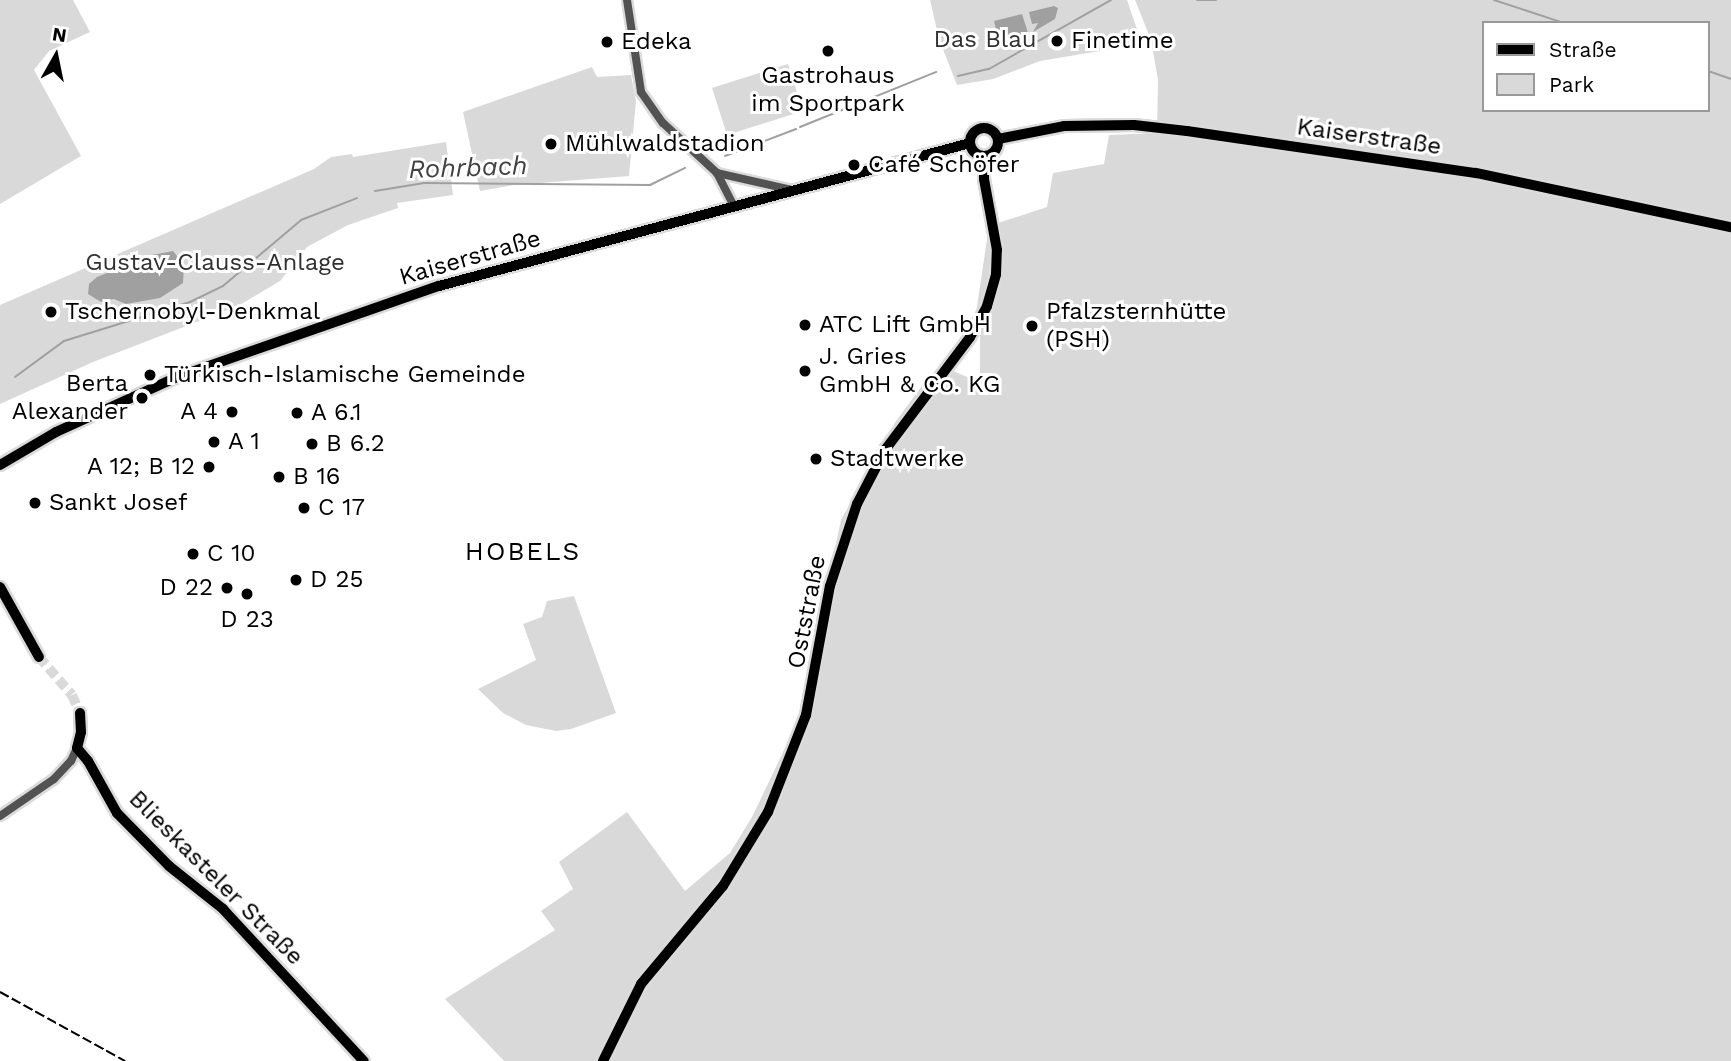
<!DOCTYPE html>
<meta charset="utf-8">
<style>
body{margin:0}
#map{position:relative;width:1731px;height:1061px;overflow:hidden;background:#fff;font-family:"Work Sans",sans-serif}
div>[style]{position:absolute}
.green>*{inset:0;background:#d9d9d9}
.water>*{inset:0;background:#a0a0a0}
.stream>*{height:2px;margin:-1px;padding:0 1px;transform-origin:1px;border-radius:1px;background:#a0a0a0}
.major-tunnel>*{height:10px;margin-top:-5px;transform-origin:0;background:repeating-linear-gradient(90deg,#d9d9d9 0 10px,transparent 0 15px)}
.roads{filter:drop-shadow(2px 0 #dbdbdb) drop-shadow(-2px 0 #dbdbdb) drop-shadow(0 2px #dbdbdb) drop-shadow(0 -2px #dbdbdb)}
.minor>*{height:8px;margin:-4px;padding:0 4px;transform-origin:4px;border-radius:4px;background:#525252}
.major>*{height:10px;margin:-5px;padding:0 5px;transform-origin:5px;border-radius:5px;background:#000}
.major>.ring{margin:-5px;padding:0;box-sizing:content-box;background:none;border:10px solid #000;border-radius:50%}
.rail>*{height:2px;margin-top:-1px;transform-origin:0;background:repeating-linear-gradient(90deg,#000 0 10px,transparent 0 13.5px)}
.dots>*{width:19px;height:19px;translate:-50% -50%;box-sizing:border-box;border:4px solid #fff;border-radius:50%}
span{translate:-50% -50%;white-space:nowrap;text-align:center;line-height:1.15;-webkit-text-stroke:6px #fff;paint-order:stroke}
.park-label{font-size:24px;color:#303030}
.poi-label{font-size:24px;color:#000}
.left{translate:0 -50%;text-align:left}
.right{translate:-100% -50%;text-align:right}
.street-label{font-size:24px;color:#000}
.water-label{font-size:26px;color:#414141;font-style:italic}
.neighbourhood-label{font-size:26px;color:#000;letter-spacing:2px}
.legend{position:absolute;left:1482px;top:21px;width:228px;height:91px;box-sizing:border-box;background:#fff;border:2px solid #999;margin:0;padding:9px 12px;list-style:none;font-size:21px;color:#000}
.legend li{display:flex;align-items:center;gap:14px;height:35px}
.legend b{width:35px;border:2px solid #999}
.north{position:absolute;left:21px;top:21px;width:70px;height:70px;-webkit-text-stroke:5px #fff;paint-order:stroke;rotate:9deg;font-size:19px;font-weight:700;line-height:28px;text-align:center;color:#000}
.north::after{content:'';display:block;margin:auto;width:24px;height:32px;background:#000;clip-path:polygon(50% 0,100% 100%,50% 72%,0 100%)}
</style>
<div id="map">
<div class="green">
<div style="clip-path:polygon(0 0,73px 0,90px 32px,49px 51px,34px 70px,81px 156px,0 204px)"></div>
<div style="clip-path:polygon(930px 0,1127px 0,1142px 44px,1040px 61px,993px 79px,957px 85px,939px 39px)"></div>
<div style="clip-path:polygon(evenodd,1135px 0,1731px 0,1731px 1061px,504px 1061px,445px 999px,555px 930px,541px 911px,573px 889px,559px 862px,627px 812px,685px 891px,730px 853px,752px 817px,799px 719px,841px 520px,896px 421px,930px 375px,936px 381px,947px 368px,980px 383px,980px 329px,968px 324px,976px 313px,989px 226px,1047px 207px,1053px 173px,1104px 164px,1109px 135px,1157px 133px,1158px 80px,1151px 40px,1135px 0,1484px 23px,1708px 23px,1708px 110px,1484px 110px,1484px 23px)"></div>
<div style="clip-path:polygon(788px 64px,803px 111px,727px 135px,712px 88px)"></div>
<div style="clip-path:polygon(592px 67px,597px 77px,631px 75px,636px 101px,629px 176px,514px 185px,480px 191px,463px 112px)"></div>
<div style="clip-path:polygon(446px 142px,453px 195px,397px 203px,398px 208px,348px 225px,307px 247px,280px 281px,238px 306px,93px 362px,0 404px,0 305px,314px 169px,331px 157px,352px 154px,353px 157px)"></div>
<div style="clip-path:polygon(574px 596px,616px 713px,571px 729px,556px 731px,526px 725px,503px 713px,478px 689px,536px 660px,523px 624px,542px 617px,547px 601px)"></div>
</div>
<div class="water">
<div style="clip-path:polygon(1054px 6px,1058px 8px,1055px 19px,1033px 32px,1038px 23px,1032px 24px,1029px 12px)"></div>
<div style="clip-path:polygon(1022px 14px,1028px 33px,999px 41px,994px 21px)"></div>
<div style="clip-path:polygon(173px 251px,184px 265px,183px 283px,160px 298px,126px 304px,114px 299px,101px 302px,88px 294px,89px 284px,97px 277px,152px 255px)"></div>
</div>
<div class="stream">
<div style="left:1197px;top:0;width:19px"></div>
<div style="left:1494px;top:0;width:74px;rotate:18.2deg"></div>
<div style="left:1708px;top:71px;width:24px;rotate:19deg"></div>
<div style="left:958px;top:76px;width:32px;rotate:-13deg"></div>
<div style="left:989px;top:69px;width:140px;rotate:-29.5deg"></div>
<div style="left:800px;top:127px;width:147px;rotate:-22deg"></div>
<div style="left:725px;top:156px;width:76px;rotate:-20.8deg"></div>
<div style="left:375px;top:191px;width:50px;rotate:-9.3deg"></div>
<div style="left:424px;top:183px;width:226px;rotate:0.5deg"></div>
<div style="left:650px;top:185px;width:39px;rotate:-26deg"></div>
<div style="left:15px;top:377px;width:61px;rotate:-36.3deg"></div>
<div style="left:64px;top:341px;width:132px;rotate:-17.2deg"></div>
<div style="left:190px;top:302px;width:37px;rotate:-26deg"></div>
<div style="left:223px;top:286px;width:102px;rotate:-40.2deg"></div>
<div style="left:301px;top:220px;width:60px;rotate:-21.4deg"></div>
</div>
<div class="major-tunnel">
<div style="left:39px;top:657px;width:50px;rotate:49deg"></div>
<div style="left:72px;top:695px;width:20px;rotate:66deg"></div>
</div>
<div class="roads">
<div class="minor">
<div style="left:627px;top:0;width:93px;rotate:81.3deg"></div>
<div style="left:641px;top:92px;width:38px;rotate:55deg"></div>
<div style="left:663px;top:123px;width:74px;rotate:42.8deg"></div>
<div style="left:717px;top:173px;width:37px;rotate:63deg"></div>
<div style="left:717px;top:173px;width:77px;rotate:12.8deg"></div>
<div style="left:0;top:816px;width:65px;rotate:-34.4deg"></div>
<div style="left:54px;top:779px;width:25px;rotate:-47deg"></div>
<div style="left:71px;top:761px;width:14px;rotate:-65deg"></div>
</div>
<div class="major">
<div class="ring" style="left:970px;top:128px;width:18px;height:18px"></div>
<div style="left:998px;top:139px;width:67px;rotate:-11.1deg"></div>
<div style="left:1064px;top:126px;width:70px;rotate:-0.8deg"></div>
<div style="left:1134px;top:125px;width:53px;rotate:6.5deg"></div>
<div style="left:1187px;top:131px;width:292px;rotate:8.3deg"></div>
<div style="left:1476px;top:173px;width:261px;rotate:12deg"></div>
<div style="left:0;top:465px;width:65px;rotate:-30.5deg"></div>
<div style="left:56px;top:432px;width:133px;rotate:-24.4deg"></div>
<div style="left:177px;top:377px;width:277px;rotate:-19.2deg"></div>
<div style="left:439px;top:286px;width:550px;rotate:-15.07deg"></div>
<div style="left:0;top:587px;width:80px;rotate:60.9deg"></div>
<div style="left:80px;top:713px;width:19px;rotate:87deg"></div>
<div style="left:81px;top:732px;width:16px;rotate:104deg"></div>
<div style="left:77px;top:748px;width:17px;rotate:50deg"></div>
<div style="left:88px;top:761px;width:60px;rotate:60.9deg"></div>
<div style="left:117px;top:813px;width:74px;rotate:45.5deg"></div>
<div style="left:169px;top:866px;width:69px;rotate:38.5deg"></div>
<div style="left:223px;top:909px;width:207px;rotate:47.2deg"></div>
<div style="left:603px;top:1061px;width:86px;rotate:-63.7deg"></div>
<div style="left:641px;top:984px;width:128px;rotate:-50.1deg"></div>
<div style="left:723px;top:886px;width:87px;rotate:-58.7deg"></div>
<div style="left:768px;top:812px;width:104px;rotate:-68.6deg"></div>
<div style="left:806px;top:715px;width:131px;rotate:-79.5deg"></div>
<div style="left:830px;top:586px;width:86px;rotate:-71.8deg"></div>
<div style="left:857px;top:504px;width:61px;rotate:-62.6deg"></div>
<div style="left:885px;top:450px;width:141px;rotate:-53deg"></div>
<div style="left:970px;top:337px;width:35px;rotate:-61deg"></div>
<div style="left:987px;top:306px;width:33px;rotate:-74deg"></div>
<div style="left:996px;top:274px;width:24px;rotate:-88deg"></div>
<div style="left:997px;top:250px;width:72px;rotate:-100.4deg"></div>
<div style="left:984px;top:179px;width:23px;rotate:-90deg"></div>
</div>
</div>
<div class="rail">
<div style="left:0;top:992px;width:143px;rotate:28.9deg"></div>
</div>
<div class="dots">
<div style="left:1057px;top:41px;background:#000"></div>
<div style="left:607px;top:42px;background:#000"></div>
<div style="left:828px;top:51px;background:#000"></div>
<div style="left:551px;top:144px;background:#000"></div>
<div style="left:854px;top:165px;background:#000"></div>
<div style="left:51px;top:312px;background:#000"></div>
<div style="left:805px;top:325px;background:#000"></div>
<div style="left:1032px;top:326px;background:#000"></div>
<div style="left:805px;top:371px;background:#000"></div>
<div style="left:150px;top:375px;background:#000"></div>
<div style="left:142px;top:398px;background:#000"></div>
<div style="left:232px;top:412px;background:#000"></div>
<div style="left:297px;top:413px;background:#000"></div>
<div style="left:214px;top:442px;background:#000"></div>
<div style="left:312px;top:444px;background:#000"></div>
<div style="left:816px;top:459px;background:#000"></div>
<div style="left:209px;top:467px;background:#000"></div>
<div style="left:279px;top:477px;background:#000"></div>
<div style="left:35px;top:503px;background:#000"></div>
<div style="left:304px;top:508px;background:#000"></div>
<div style="left:193px;top:554px;background:#000"></div>
<div style="left:296px;top:580px;background:#000"></div>
<div style="left:227px;top:588px;background:#000"></div>
<div style="left:247px;top:594px;background:#000"></div>
</div>
<div class="park-label">
<span style="left:985px;top:40px">Das Blau</span>
<span style="left:215px;top:263px">Gustav-Clauss-Anlage</span>
</div>
<div class="poi-label">
<span class="left" style="left:1071px;top:41px">Finetime</span>
<span class="left" style="left:621px;top:42px">Edeka</span>
<span style="left:828px;top:90px">Gastrohaus<br>im Sportpark</span>
<span class="left" style="left:565px;top:144px">Mühlwaldstadion</span>
<span class="left" style="left:868px;top:165px">Café Schöfer</span>
<span class="left" style="left:65px;top:312px">Tschernobyl-Denkmal</span>
<span class="left" style="left:1046px;top:326px">Pfalzsternhütte<br>(PSH)</span>
<span class="left" style="left:819px;top:325px">ATC Lift GmbH</span>
<span class="left" style="left:819px;top:371px">J. Gries<br>GmbH &amp; Co. KG</span>
<span class="left" style="left:164px;top:375px">Türkisch-Islamische Gemeinde</span>
<span class="right" style="left:128px;top:398px">Berta<br>Alexander</span>
<span class="right" style="left:218px;top:412px">A 4</span>
<span class="left" style="left:311px;top:413px">A 6.1</span>
<span class="left" style="left:228px;top:442px">A 1</span>
<span class="left" style="left:326px;top:444px">B 6.2</span>
<span class="left" style="left:830px;top:459px">Stadtwerke</span>
<span class="right" style="left:195px;top:467px">A 12; B 12</span>
<span class="left" style="left:293px;top:477px">B 16</span>
<span class="left" style="left:49px;top:503px">Sankt Josef</span>
<span class="left" style="left:318px;top:508px">C 17</span>
<span class="left" style="left:207px;top:554px">C 10</span>
<span class="left" style="left:310px;top:580px">D 25</span>
<span class="right" style="left:213px;top:588px">D 22</span>
<span style="left:247px;top:620px">D 23</span>
</div>
<div class="street-label">
<span style="left:1369px;top:137px;rotate:8deg">Kaiserstraße</span>
<span style="left:470px;top:258px;rotate:-16deg">Kaiserstraße</span>
<span style="left:807px;top:612px;rotate:-79deg">Oststraße</span>
<span style="left:216px;top:878px;rotate:45deg">Blieskasteler Straße</span>
</div>
<div class="water-label">
<span style="left:468px;top:168px;rotate:-2deg">Rohrbach</span>
</div>
<div class="neighbourhood-label">
<span style="left:523px;top:552px">HOBELS</span>
</div>
<ul class="legend">
<li><b style="height:9px;background:#000"></b>Straße</li>
<li><b style="height:19px;background:#d9d9d9"></b>Park</li>
</ul>
<div class="north">N</div>
</div>
